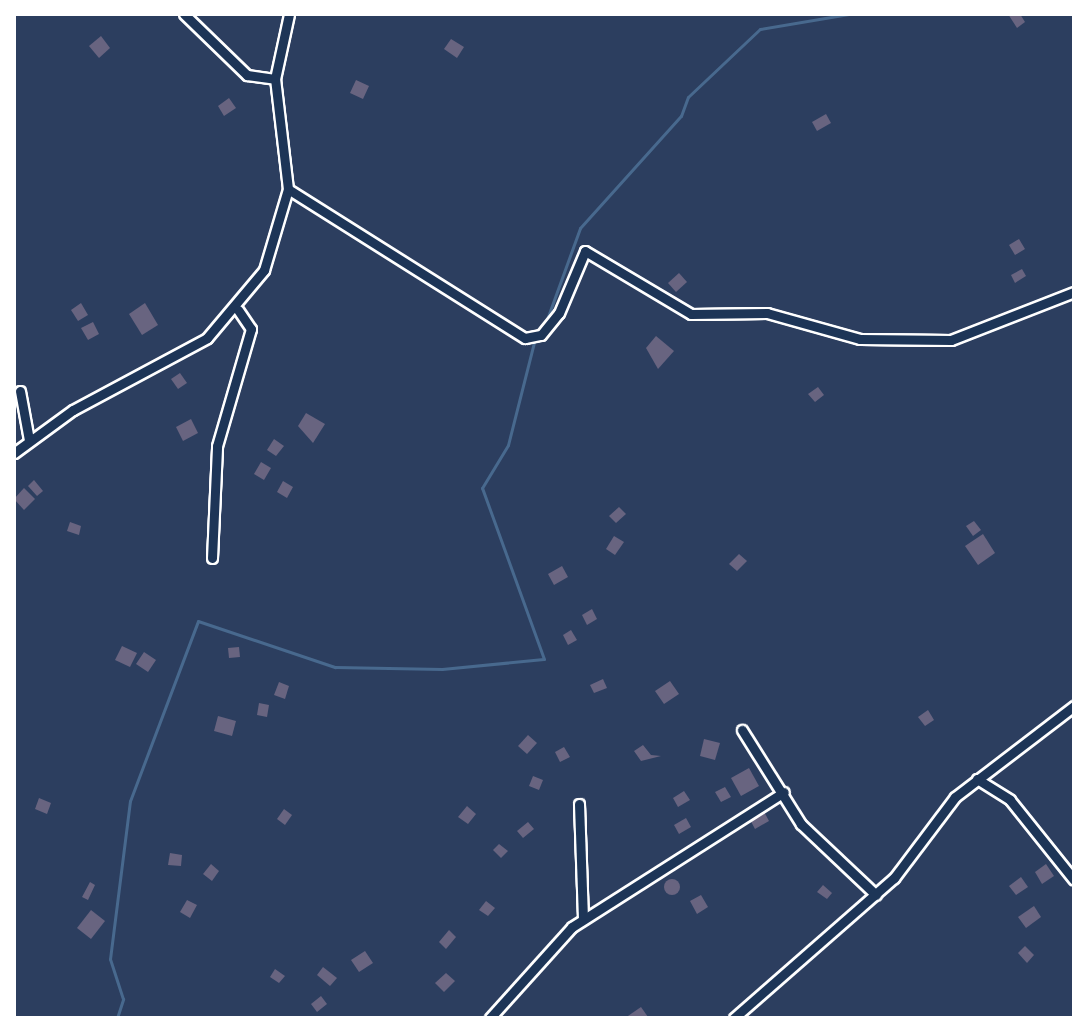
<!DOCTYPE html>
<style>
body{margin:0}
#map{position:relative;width:1088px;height:1032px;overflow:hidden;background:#2c3e5f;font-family:"Comic Neue",sans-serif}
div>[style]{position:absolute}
.stream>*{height:3px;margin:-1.5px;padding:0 1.5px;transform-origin:1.5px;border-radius:1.5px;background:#48698e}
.building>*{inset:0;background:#686480}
.round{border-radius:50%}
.roads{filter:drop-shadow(2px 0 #fff) drop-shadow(-2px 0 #fff) drop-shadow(0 2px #fff) drop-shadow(0 -2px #fff)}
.street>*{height:9px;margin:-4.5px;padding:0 4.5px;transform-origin:4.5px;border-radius:4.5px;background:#1d3557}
span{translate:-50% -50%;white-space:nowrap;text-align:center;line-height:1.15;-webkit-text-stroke:6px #1d3557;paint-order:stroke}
.frame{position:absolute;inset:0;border:16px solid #fff;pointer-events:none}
</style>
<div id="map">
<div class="stream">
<div style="left:546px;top:322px;width:100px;rotate:-70.1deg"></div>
<div style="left:580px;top:228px;width:151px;rotate:-48deg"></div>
<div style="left:681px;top:116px;width:20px;rotate:-70deg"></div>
<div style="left:688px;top:97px;width:99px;rotate:-43.4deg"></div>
<div style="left:760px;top:29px;width:90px;rotate:-9.6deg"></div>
<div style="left:117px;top:1018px;width:20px;rotate:-72deg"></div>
<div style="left:123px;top:999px;width:42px;rotate:-108deg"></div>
<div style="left:110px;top:959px;width:159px;rotate:-82.8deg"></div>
<div style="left:130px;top:801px;width:192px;rotate:-69.3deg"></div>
<div style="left:198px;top:621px;width:145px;rotate:18.6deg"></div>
<div style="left:335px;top:667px;width:107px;rotate:1.1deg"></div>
<div style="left:442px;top:669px;width:102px;rotate:-5.6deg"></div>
<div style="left:544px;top:659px;width:182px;rotate:-109.9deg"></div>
<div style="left:482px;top:488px;width:50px;rotate:-58.8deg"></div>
<div style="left:508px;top:445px;width:110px;rotate:-75.8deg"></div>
</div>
<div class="building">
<div style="clip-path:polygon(1008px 14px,1020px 14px,1025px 22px,1017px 28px)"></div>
<div style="clip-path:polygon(101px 36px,110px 48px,99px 58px,89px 46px)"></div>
<div style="clip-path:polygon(451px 39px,464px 47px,457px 58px,444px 49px)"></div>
<div style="clip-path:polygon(356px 80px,369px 86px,363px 99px,350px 93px)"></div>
<div style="clip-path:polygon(229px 98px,236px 108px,224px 116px,218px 106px)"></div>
<div style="clip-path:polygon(826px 114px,831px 123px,817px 131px,812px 122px)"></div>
<div style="clip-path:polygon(1019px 239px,1025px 249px,1015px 255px,1009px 245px)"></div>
<div style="clip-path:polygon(1022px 269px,1026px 276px,1015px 283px,1011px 275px)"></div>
<div style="clip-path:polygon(679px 273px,687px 282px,676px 292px,668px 283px)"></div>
<div style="clip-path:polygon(81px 303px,88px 315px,78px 321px,71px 310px)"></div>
<div style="clip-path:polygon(145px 303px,158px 325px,142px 335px,129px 314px)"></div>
<div style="clip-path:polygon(93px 322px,99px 334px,88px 340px,81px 328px)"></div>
<div style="clip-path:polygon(656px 336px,674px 351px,658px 369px,646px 348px)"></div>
<div style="clip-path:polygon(180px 373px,187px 383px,178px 389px,171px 379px)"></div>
<div style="clip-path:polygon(818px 387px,824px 395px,815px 402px,808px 394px)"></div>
<div style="clip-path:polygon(306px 413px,325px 424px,313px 443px,298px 426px)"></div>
<div style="clip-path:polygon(191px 419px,198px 433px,183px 441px,176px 427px)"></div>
<div style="clip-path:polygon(274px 439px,284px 446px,276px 456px,267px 450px)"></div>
<div style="clip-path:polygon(261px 462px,271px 468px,264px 480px,254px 474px)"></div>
<div style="clip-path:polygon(34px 480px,43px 491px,37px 496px,28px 486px)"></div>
<div style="clip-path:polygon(283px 481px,293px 487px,287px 498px,277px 492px)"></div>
<div style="clip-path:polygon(24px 488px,35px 499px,24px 510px,14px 499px)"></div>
<div style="clip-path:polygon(619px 507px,626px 514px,616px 523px,609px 516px)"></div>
<div style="clip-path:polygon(974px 521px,981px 530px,973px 536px,966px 526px)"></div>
<div style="clip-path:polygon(70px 522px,81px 526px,79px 535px,67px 531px)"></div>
<div style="clip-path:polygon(983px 534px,995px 553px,978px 565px,965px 546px)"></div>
<div style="clip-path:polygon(614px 536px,624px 542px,615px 555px,606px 549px)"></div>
<div style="clip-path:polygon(739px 554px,747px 561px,737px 571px,729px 564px)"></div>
<div style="clip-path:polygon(562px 566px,568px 577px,554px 585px,548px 574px)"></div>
<div style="clip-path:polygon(592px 609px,597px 619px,587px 625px,582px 615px)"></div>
<div style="clip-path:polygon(571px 630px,577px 640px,568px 645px,563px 635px)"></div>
<div style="clip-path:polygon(122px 646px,137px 653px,130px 667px,115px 660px)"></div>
<div style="clip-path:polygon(239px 647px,240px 657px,229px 658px,228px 648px)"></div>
<div style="clip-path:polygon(144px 652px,156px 660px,148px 672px,136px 664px)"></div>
<div style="clip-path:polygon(603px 679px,607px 688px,594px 693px,590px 685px)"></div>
<div style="clip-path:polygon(670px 681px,679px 694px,664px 704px,655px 691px)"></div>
<div style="clip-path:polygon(279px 682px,289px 686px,285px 699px,274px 695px)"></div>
<div style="clip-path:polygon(259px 703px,269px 705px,267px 717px,257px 715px)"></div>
<div style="clip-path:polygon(928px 710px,934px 720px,925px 726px,918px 717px)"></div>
<div style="clip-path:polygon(218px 716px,236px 721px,232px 736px,214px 731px)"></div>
<div style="clip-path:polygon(528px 735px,537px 743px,527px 754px,518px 746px)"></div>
<div style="clip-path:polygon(704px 739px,720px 743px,715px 760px,700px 756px)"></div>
<div style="clip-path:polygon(643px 745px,651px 755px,661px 756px,641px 761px,634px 751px)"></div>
<div style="clip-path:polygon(564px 747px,570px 757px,560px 762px,555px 752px)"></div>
<div style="clip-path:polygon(749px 768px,759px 786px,741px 796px,731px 778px)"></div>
<div style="clip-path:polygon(533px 776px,543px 780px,539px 790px,529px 786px)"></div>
<div style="clip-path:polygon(725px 787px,731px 797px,721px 802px,715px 792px)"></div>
<div style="clip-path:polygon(684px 791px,690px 800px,678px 807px,673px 798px)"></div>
<div style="clip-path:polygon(39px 798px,51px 803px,47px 814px,35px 809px)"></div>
<div style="clip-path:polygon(467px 806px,476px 814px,468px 824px,458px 817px)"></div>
<div style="clip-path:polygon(762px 808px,769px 821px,755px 829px,748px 816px)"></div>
<div style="clip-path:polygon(284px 809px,292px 815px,285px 825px,277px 819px)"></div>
<div style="clip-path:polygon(686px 818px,691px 827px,679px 834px,674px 825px)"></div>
<div style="clip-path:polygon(528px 822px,534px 829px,523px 838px,517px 831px)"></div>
<div style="clip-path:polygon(499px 844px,508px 851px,501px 858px,493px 850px)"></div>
<div style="clip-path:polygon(170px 853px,182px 855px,181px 866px,168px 865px)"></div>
<div style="clip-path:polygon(211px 864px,219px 871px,212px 881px,203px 874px)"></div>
<div style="clip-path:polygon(1046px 864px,1054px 876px,1042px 884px,1035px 872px)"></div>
<div style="clip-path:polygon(1021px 877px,1028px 887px,1016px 895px,1009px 886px)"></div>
<div class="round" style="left:664px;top:879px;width:16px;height:16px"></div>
<div style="clip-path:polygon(90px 882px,95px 885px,88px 900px,82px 897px)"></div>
<div style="clip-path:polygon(823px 885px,832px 893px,827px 899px,817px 892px)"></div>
<div style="clip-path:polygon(701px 895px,708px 907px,697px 914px,690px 901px)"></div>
<div style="clip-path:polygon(187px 900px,197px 905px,190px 918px,180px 912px)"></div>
<div style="clip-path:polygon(486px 901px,495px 908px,488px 916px,479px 910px)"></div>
<div style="clip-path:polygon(1034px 906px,1041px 917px,1026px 928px,1018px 917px)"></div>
<div style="clip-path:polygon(91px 910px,105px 921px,91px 939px,77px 928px)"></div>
<div style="clip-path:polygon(449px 930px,456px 937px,446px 949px,439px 942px)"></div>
<div style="clip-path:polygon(1025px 946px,1034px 955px,1027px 963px,1018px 953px)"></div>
<div style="clip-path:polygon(365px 951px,373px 963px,359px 972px,351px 960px)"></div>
<div style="clip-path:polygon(323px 967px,337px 978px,330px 986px,317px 975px)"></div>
<div style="clip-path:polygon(275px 969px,285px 976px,279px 983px,270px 977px)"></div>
<div style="clip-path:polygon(446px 973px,455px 981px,444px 992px,435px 983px)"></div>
<div style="clip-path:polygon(321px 996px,327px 1004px,317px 1012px,311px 1004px)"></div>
<div style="clip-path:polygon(641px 1007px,648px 1017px,625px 1018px)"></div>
</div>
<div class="roads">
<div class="street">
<div style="left:184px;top:14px;width:88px;rotate:44.1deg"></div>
<div style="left:247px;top:75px;width:28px;rotate:8deg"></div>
<div style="left:288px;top:189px;width:280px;rotate:32.2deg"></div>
<div style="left:525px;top:338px;width:16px;rotate:-11deg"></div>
<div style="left:541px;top:335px;width:28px;rotate:-51deg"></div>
<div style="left:559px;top:313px;width:67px;rotate:-67.2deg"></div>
<div style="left:585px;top:251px;width:123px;rotate:30.7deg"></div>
<div style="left:691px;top:314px;width:76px;rotate:-0.8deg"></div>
<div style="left:767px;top:313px;width:97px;rotate:15.6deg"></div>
<div style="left:860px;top:339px;width:91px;rotate:0.6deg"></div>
<div style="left:951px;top:340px;width:132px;rotate:-21.3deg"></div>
<div style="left:20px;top:391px;width:50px;rotate:79.6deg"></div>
<div style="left:14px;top:453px;width:73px;rotate:-36.1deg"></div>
<div style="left:73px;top:410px;width:152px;rotate:-28.2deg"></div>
<div style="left:207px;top:338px;width:89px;rotate:-50deg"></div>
<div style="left:264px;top:270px;width:84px;rotate:-73.5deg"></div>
<div style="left:288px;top:189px;width:111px;rotate:-96.7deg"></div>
<div style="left:275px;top:79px;width:66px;rotate:-77.8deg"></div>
<div style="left:212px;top:558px;width:112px;rotate:-87.4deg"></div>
<div style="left:217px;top:446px;width:122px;rotate:-73.8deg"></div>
<div style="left:251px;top:329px;width:23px;rotate:-124deg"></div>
<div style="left:742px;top:730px;width:111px;rotate:57.9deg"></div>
<div style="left:801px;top:824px;width:103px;rotate:43.4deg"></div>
<div style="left:977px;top:779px;width:39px;rotate:32deg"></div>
<div style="left:1010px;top:800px;width:102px;rotate:51.3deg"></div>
<div style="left:579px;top:804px;width:115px;rotate:88deg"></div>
<div style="left:490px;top:1018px;width:122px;rotate:-48deg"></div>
<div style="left:572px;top:927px;width:251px;rotate:-32.5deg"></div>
<div style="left:734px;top:1018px;width:213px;rotate:-41.2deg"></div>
<div style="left:894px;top:878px;width:101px;rotate:-53deg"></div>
<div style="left:955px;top:797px;width:150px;rotate:-37.4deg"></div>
</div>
</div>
<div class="frame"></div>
</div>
